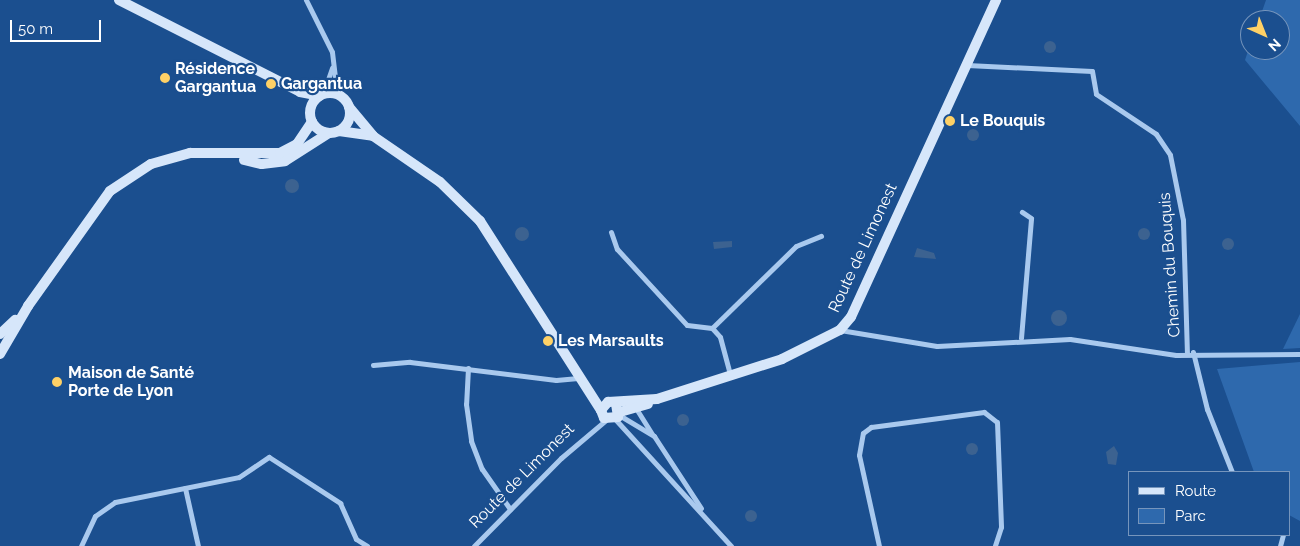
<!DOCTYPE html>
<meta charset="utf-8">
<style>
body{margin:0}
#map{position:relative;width:1300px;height:546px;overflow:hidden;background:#1b4f8f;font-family:Raleway,sans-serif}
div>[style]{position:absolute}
.green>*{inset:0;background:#2e69ad}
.water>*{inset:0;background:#3c6290}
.round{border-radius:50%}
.street>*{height:5px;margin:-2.5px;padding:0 2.5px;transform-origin:2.5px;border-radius:2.5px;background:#a9c9ee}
.secondary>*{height:10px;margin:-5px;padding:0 5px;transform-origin:5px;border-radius:5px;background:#d6e6fa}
.secondary>.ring{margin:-5px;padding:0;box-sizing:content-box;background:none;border:10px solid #d6e6fa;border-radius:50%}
.dots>*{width:14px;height:14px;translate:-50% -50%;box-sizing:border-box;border:2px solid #1b4f8f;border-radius:50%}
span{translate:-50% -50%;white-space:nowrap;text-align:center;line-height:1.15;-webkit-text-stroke:4.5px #1b4f8f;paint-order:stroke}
.poi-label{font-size:16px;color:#fff;font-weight:700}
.left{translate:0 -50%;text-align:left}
.street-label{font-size:16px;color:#fff}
.legend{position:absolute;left:1128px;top:471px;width:162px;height:65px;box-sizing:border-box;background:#1b4f8f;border:1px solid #7695bc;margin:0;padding:6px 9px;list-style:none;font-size:15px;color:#fff}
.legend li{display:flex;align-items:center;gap:10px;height:25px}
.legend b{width:25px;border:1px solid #7695bc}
.north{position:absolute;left:1240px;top:10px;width:50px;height:50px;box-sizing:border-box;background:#1b4f8f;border:1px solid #7695bc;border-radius:50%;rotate:136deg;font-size:14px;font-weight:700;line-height:20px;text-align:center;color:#fff}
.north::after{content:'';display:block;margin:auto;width:18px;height:22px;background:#ffd166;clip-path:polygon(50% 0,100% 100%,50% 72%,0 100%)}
.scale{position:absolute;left:10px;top:20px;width:91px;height:22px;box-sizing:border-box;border:2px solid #fff;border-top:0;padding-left:6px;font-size:15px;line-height:18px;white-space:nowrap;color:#fff;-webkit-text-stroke:4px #1b4f8f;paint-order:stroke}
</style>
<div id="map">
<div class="green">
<div style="clip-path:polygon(1266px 0,1300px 0,1300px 126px,1245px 60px,1250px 45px,1250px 50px,1280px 50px,1280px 20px,1259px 20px)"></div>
<div style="clip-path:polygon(1300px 314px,1300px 348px,1283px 349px)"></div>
<div style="clip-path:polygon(1300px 362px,1300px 521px,1289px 515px,1289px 472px,1254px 472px,1217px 369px)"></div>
</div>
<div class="water">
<div class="round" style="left:1044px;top:41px;width:12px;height:12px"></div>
<div class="round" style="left:967px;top:129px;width:12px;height:12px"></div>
<div class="round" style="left:285px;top:179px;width:14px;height:14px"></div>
<div class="round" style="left:515px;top:227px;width:14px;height:14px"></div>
<div class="round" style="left:1138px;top:228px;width:12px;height:12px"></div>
<div class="round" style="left:1222px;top:238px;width:12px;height:12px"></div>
<div style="clip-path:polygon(732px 241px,732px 247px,714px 249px,713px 242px)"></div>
<div style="clip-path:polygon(917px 248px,934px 253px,936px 259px,914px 257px)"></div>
<div class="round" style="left:1051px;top:310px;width:16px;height:16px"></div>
<div class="round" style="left:677px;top:414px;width:12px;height:12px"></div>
<div class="round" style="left:966px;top:443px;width:12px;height:12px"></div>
<div style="clip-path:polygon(1114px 446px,1118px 453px,1116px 465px,1108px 464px,1106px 452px)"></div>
<div class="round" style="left:745px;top:510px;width:12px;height:12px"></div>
</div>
<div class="street">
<div style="left:306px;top:0;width:58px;rotate:63.4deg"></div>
<div style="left:332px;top:52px;width:42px;rotate:83.2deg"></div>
<div style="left:967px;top:65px;width:125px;rotate:2.7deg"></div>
<div style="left:1092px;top:71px;width:23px;rotate:80deg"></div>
<div style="left:1096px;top:94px;width:72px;rotate:33.7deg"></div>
<div style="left:1156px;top:134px;width:25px;rotate:56deg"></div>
<div style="left:1170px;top:155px;width:66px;rotate:78.7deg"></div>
<div style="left:1183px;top:220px;width:133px;rotate:88.3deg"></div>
<div style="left:323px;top:94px;width:28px;rotate:-71deg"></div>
<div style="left:611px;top:232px;width:18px;rotate:71deg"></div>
<div style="left:617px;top:249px;width:103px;rotate:47.4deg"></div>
<div style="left:687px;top:325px;width:25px;rotate:7deg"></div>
<div style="left:712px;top:328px;width:12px;rotate:48deg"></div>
<div style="left:720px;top:337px;width:39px;rotate:75deg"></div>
<div style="left:712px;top:328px;width:117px;rotate:-44.3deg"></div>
<div style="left:796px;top:246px;width:27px;rotate:-22deg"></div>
<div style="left:840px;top:330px;width:98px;rotate:9.4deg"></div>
<div style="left:937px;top:346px;width:133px;rotate:-3deg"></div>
<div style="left:1070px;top:339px;width:107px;rotate:8.6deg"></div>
<div style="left:1176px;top:355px;width:124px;rotate:-0.5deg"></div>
<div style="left:1021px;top:338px;width:120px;rotate:-85.2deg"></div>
<div style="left:1031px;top:218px;width:11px;rotate:-146deg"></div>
<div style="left:1193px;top:352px;width:59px;rotate:76.2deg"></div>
<div style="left:1207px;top:409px;width:68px;rotate:68.4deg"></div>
<div style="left:373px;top:365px;width:37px;rotate:-5deg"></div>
<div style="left:410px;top:362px;width:147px;rotate:7deg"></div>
<div style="left:556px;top:380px;width:25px;rotate:-5deg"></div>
<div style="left:468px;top:368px;width:36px;rotate:93deg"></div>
<div style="left:466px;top:404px;width:37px;rotate:82deg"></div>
<div style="left:471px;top:441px;width:30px;rotate:69deg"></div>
<div style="left:482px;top:469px;width:49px;rotate:55deg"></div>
<div style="left:637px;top:410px;width:28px;rotate:58deg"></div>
<div style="left:619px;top:415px;width:41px;rotate:31deg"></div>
<div style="left:654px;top:436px;width:86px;rotate:56.9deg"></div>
<div style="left:615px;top:419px;width:172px;rotate:47.6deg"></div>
<div style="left:185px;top:488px;width:59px;rotate:77.4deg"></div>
<div style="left:81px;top:546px;width:33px;rotate:-65deg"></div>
<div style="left:95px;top:516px;width:24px;rotate:-35deg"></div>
<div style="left:115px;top:502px;width:126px;rotate:-11.4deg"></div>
<div style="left:239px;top:477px;width:36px;rotate:-34deg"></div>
<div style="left:269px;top:457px;width:85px;rotate:32.9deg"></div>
<div style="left:340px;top:503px;width:39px;rotate:66deg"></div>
<div style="left:356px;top:539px;width:13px;rotate:32deg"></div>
<div style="left:474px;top:546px;width:124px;rotate:-45.3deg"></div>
<div style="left:561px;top:458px;width:59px;rotate:-40.2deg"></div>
<div style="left:879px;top:546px;width:93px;rotate:-102.4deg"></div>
<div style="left:859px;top:455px;width:22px;rotate:-80deg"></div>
<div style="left:863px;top:433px;width:10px;rotate:-37deg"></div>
<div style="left:871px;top:427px;width:114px;rotate:-7.6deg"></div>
<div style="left:984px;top:412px;width:16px;rotate:38deg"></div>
<div style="left:997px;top:422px;width:105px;rotate:87.8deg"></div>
<div style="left:1001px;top:527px;width:20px;rotate:108deg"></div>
<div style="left:1280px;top:546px;width:11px;rotate:-75deg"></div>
</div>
<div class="secondary">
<div style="left:119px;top:0;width:203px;rotate:26.9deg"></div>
<div style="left:300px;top:92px;width:20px;rotate:11deg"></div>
<div class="ring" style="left:310px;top:93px;width:30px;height:30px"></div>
<div style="left:349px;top:107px;width:38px;rotate:50deg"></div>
<div style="left:373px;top:136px;width:81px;rotate:34.5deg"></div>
<div style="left:440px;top:182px;width:56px;rotate:44.3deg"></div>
<div style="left:480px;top:221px;width:224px;rotate:57.4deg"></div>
<div style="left:339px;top:131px;width:34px;rotate:8deg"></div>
<div style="left:244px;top:160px;width:18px;rotate:13deg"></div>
<div style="left:262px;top:164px;width:23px;rotate:-7deg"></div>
<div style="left:285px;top:161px;width:52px;rotate:-32.5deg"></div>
<div style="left:0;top:334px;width:21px;rotate:-43deg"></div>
<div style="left:0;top:354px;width:56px;rotate:-59.7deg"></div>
<div style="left:28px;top:306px;width:141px;rotate:-54.5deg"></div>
<div style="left:110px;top:191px;width:49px;rotate:-33.4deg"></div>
<div style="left:151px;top:164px;width:41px;rotate:-15.8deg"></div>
<div style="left:190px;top:153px;width:90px"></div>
<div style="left:280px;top:153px;width:19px;rotate:-28deg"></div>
<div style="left:297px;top:144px;width:27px;rotate:-56deg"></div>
<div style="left:616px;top:404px;width:13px;rotate:81deg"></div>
<div style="left:618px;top:417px;width:14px;rotate:176deg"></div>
<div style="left:604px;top:418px;width:9px;rotate:-111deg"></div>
<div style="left:601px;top:410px;width:11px;rotate:-49deg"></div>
<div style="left:608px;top:402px;width:49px;rotate:-3.5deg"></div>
<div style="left:657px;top:399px;width:131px;rotate:-17.7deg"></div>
<div style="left:782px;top:359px;width:65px;rotate:-26.6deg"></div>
<div style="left:840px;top:330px;width:17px;rotate:-50deg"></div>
<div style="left:851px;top:317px;width:349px;rotate:-65.4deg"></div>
<div style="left:620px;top:412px;width:29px;rotate:-16deg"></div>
</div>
<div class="dots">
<div style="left:165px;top:78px;background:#ffd166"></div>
<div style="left:271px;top:84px;background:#ffd166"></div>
<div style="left:950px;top:121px;background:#ffd166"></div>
<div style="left:548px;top:341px;background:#ffd166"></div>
<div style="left:57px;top:382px;background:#ffd166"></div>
</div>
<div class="poi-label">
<span class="left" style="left:175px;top:78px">Résidence<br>Gargantua</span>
<span class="left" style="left:281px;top:84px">Gargantua</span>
<span class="left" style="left:960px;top:121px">Le Bouquis</span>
<span class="left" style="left:558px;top:341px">Les Marsaults</span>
<span class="left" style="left:68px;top:382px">Maison de Santé<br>Porte de Lyon</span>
</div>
<div class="street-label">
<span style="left:863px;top:248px;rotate:-65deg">Route de Limonest</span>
<span style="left:1170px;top:265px;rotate:-94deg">Chemin du Bouquis</span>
<span style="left:522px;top:476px;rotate:-45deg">Route de Limonest</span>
</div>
<ul class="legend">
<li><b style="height:6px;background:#d6e6fa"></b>Route</li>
<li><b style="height:14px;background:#2e69ad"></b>Parc</li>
</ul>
<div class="north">N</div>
<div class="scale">50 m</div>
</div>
